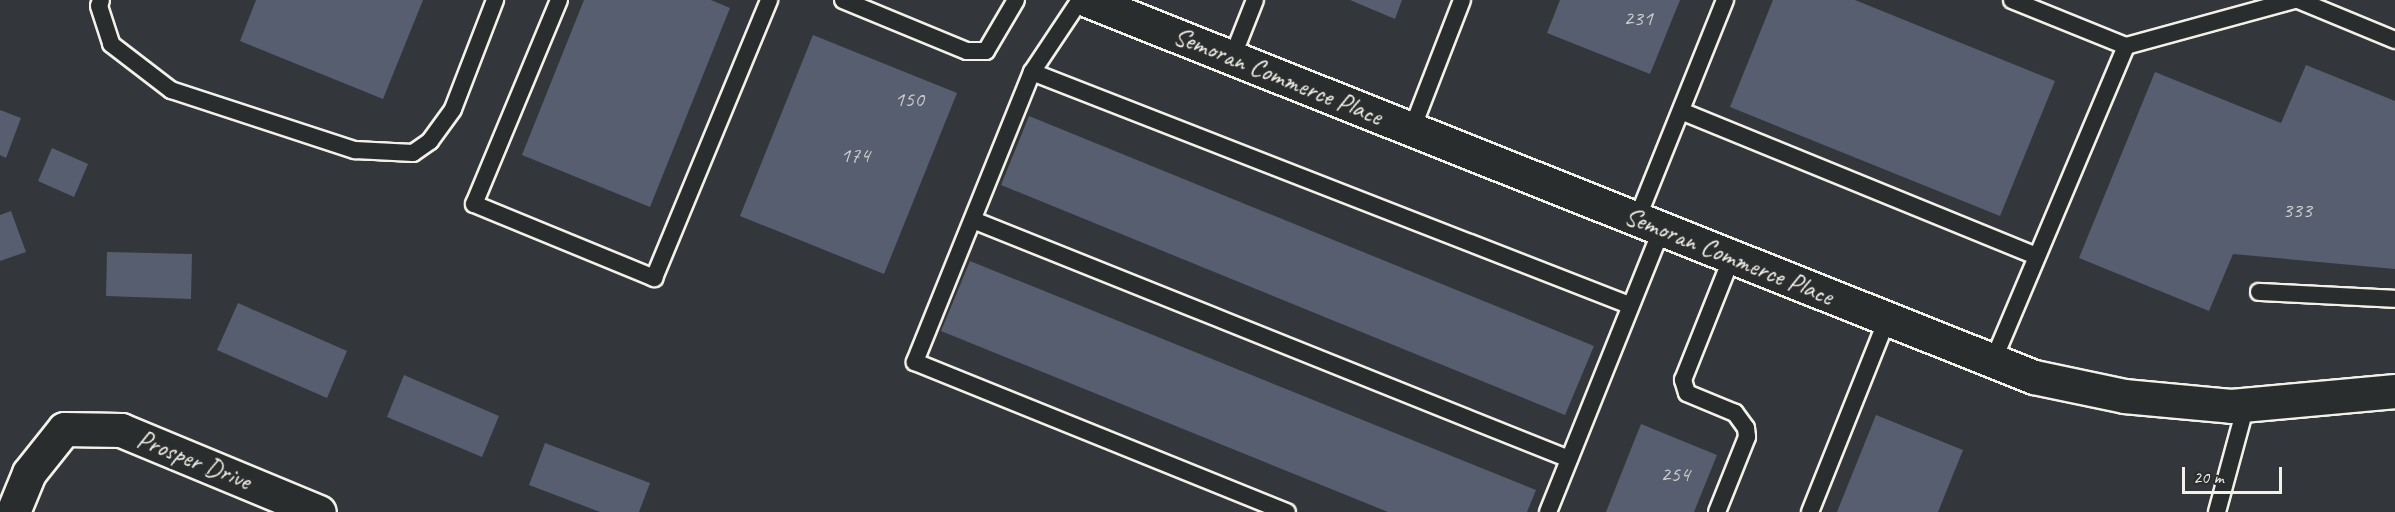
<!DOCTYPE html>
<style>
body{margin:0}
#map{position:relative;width:2395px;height:512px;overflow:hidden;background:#33373b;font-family:Caveat,sans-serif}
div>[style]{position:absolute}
.building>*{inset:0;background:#565e6f}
.roads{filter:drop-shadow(2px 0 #f4f1e8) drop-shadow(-2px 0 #f4f1e8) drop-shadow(0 2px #f4f1e8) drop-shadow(0 -2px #f4f1e8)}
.lane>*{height:16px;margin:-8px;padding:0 8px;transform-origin:8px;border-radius:8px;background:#2a2d2e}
.street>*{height:33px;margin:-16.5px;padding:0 16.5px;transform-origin:16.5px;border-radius:16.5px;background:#2a2d2e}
span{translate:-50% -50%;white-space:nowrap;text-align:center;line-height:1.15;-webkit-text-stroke:5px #2a2d2e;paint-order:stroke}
.number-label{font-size:22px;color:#ccccca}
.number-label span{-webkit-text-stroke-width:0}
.street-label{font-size:26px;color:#f4f1e8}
.scale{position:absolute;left:2182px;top:467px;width:100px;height:27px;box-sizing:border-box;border:3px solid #f4f1e8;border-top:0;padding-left:8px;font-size:18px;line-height:21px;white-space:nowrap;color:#f4f1e8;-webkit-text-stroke:4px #2a2d2e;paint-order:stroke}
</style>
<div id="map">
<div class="building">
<div style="clip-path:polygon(256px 0,423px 0,383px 99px,240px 41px)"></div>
<div style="clip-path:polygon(584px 0,711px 0,730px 8px,650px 207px,522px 155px)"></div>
<div style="clip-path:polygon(1350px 0,1402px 0,1395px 19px)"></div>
<div style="clip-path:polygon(1560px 0,1680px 0,1650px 74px,1547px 33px)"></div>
<div style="clip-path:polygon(1773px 0,1855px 0,2055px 81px,2000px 216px,1730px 107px)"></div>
<div style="clip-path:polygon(813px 35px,957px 93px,884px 274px,740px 216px)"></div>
<div style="clip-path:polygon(2306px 65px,2395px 101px,2395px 269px,2233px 254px,2209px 311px,2079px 258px,2155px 72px,2281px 123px)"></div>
<div style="clip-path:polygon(0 110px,21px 118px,6px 158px,0 155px)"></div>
<div style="clip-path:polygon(1029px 116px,1594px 346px,1565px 415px,1001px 185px)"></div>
<div style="clip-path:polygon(52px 148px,88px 164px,74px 197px,38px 181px)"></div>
<div style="clip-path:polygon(11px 211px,26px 252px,0 261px,0 215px)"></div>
<div style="clip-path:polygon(107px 252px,192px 254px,191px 299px,106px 296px)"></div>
<div style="clip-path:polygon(970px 261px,1536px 490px,1527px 512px,1388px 512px,941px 331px)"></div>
<div style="clip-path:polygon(238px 303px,347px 351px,327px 398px,217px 350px)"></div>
<div style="clip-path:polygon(404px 375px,499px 416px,482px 457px,387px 417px)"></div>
<div style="clip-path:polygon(1876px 415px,1963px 450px,1938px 512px,1837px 512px)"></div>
<div style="clip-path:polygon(1641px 424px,1717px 455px,1694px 512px,1606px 512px)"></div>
<div style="clip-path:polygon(545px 443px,650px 483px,639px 512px,600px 512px,529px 485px)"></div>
</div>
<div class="roads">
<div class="lane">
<div style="left:101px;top:0;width:6px;rotate:108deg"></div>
<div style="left:99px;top:6px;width:40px;rotate:72deg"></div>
<div style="left:111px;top:44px;width:76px;rotate:37.5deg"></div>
<div style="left:171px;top:90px;width:194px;rotate:18.1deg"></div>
<div style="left:355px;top:150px;width:58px;rotate:3deg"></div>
<div style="left:413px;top:153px;width:21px;rotate:-35deg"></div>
<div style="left:430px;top:141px;width:39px;rotate:-54deg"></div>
<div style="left:453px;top:109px;width:117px;rotate:-68.9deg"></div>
<div style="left:559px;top:0;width:221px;rotate:112.6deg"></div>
<div style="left:474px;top:204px;width:195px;rotate:22.3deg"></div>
<div style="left:654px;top:278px;width:301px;rotate:-67.5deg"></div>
<div style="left:843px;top:0;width:134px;rotate:22.4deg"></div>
<div style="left:967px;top:51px;width:19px"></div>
<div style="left:986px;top:51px;width:59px;rotate:-59.5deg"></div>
<div style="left:1080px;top:0;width:87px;rotate:123.7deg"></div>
<div style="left:1032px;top:72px;width:313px;rotate:112deg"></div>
<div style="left:915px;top:362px;width:401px;rotate:22deg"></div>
<div style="left:2012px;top:0;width:123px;rotate:22deg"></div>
<div style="left:2298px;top:0;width:105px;rotate:22.4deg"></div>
<div style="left:1232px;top:58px;width:62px;rotate:-68.4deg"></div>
<div style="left:1032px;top:72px;width:641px;rotate:21.32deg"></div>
<div style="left:1681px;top:111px;width:383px;rotate:22.2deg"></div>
<div style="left:1412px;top:129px;width:138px;rotate:-68.8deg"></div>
<div style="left:1637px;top:219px;width:236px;rotate:-68.1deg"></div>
<div style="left:973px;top:220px;width:642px;rotate:21.85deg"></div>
<div style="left:2259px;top:292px;width:136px;rotate:2.9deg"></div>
<div style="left:1993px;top:361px;width:342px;rotate:-67.1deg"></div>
<div style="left:2126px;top:46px;width:174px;rotate:-15.3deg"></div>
<div style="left:1548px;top:512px;width:305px;rotate:-68.1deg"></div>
<div style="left:1717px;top:512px;width:81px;rotate:-68.2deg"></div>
<div style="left:1747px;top:437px;width:9px;rotate:-96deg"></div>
<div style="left:1746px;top:428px;width:19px;rotate:-126deg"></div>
<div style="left:1735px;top:413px;width:52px;rotate:-157.4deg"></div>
<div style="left:1687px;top:393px;width:14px;rotate:-107deg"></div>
<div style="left:1683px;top:380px;width:132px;rotate:-68.3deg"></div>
<div style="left:1810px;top:512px;width:208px;rotate:-68.2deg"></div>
<div style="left:2217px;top:512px;width:111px;rotate:-74.8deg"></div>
</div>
<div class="street">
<div style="left:1087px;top:0;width:1019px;rotate:21.71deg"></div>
<div style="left:2034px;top:377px;width:92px;rotate:11.9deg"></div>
<div style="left:2124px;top:396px;width:107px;rotate:5.3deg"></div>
<div style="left:2231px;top:406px;width:165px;rotate:-5.2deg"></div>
<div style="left:13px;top:512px;width:42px;rotate:-67.7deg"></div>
<div style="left:29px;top:473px;width:56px;rotate:-51.5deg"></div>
<div style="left:64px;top:429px;width:57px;rotate:1deg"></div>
<div style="left:121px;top:430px;width:214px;rotate:22.5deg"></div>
</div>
</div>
<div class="number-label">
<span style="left:1638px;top:19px">231</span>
<span style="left:909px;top:100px">150</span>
<span style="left:855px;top:156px">174</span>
<span style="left:2297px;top:211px">333</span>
<span style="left:1675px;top:475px">254</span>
</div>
<div class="street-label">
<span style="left:1278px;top:76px;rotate:22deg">Semoran Commerce Place</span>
<span style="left:1729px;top:256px;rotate:22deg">Semoran Commerce Place</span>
<span style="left:194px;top:460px;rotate:22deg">Prosper Drive</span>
</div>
<div class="scale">20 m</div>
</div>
